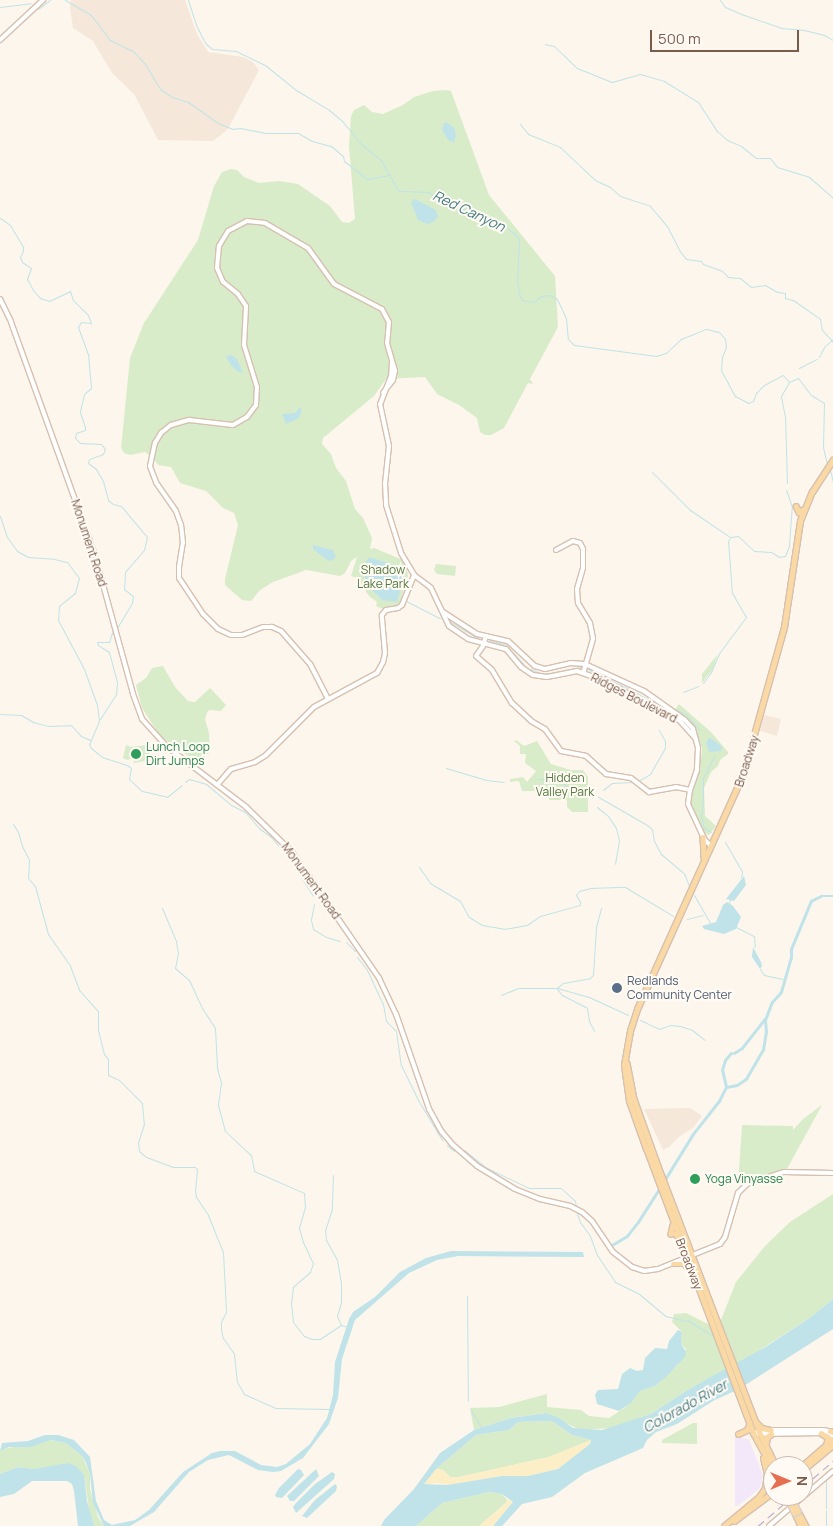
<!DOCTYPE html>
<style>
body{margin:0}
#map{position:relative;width:833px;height:1526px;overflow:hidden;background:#fdf6ec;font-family:Manrope,sans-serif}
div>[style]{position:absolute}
.residential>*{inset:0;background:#f5e8da}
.education>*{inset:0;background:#f3e8fa}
.green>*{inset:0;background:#d8ecc9}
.sand>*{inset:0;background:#fcefc7}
.water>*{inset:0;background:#bfe3e8}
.stream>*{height:1px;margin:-0.5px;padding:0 0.5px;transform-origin:0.5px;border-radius:0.5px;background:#bfe3e8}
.canal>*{height:2.5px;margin:-1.25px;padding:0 1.25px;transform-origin:1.25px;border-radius:1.25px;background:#bfe3e8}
.roads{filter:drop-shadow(1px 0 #d6c0b0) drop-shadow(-1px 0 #d6c0b0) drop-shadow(0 1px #d6c0b0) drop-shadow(0 -1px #d6c0b0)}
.secondary>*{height:4px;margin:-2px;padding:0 2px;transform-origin:2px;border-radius:2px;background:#fff}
.primary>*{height:4.5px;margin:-2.25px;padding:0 2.25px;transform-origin:2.25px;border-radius:2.25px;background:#fbd9a5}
.rail>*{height:1px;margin-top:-0.5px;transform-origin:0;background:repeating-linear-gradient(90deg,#b9a8c9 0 8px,transparent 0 13px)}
.bridges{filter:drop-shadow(1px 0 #dad1cd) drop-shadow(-1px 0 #dad1cd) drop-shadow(0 1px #dad1cd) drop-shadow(0 -1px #dad1cd)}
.primary-bridge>*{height:4.5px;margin:-2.25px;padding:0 2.25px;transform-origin:2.25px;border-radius:2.25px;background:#fbd9a5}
.dots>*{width:14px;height:14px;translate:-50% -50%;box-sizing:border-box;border:2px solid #fffaf3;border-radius:50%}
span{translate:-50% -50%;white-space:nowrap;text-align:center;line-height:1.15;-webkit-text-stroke:4px #fffaf3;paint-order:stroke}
.street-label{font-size:12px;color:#7a5c4d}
.park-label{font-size:12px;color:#537a41}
.leisure-label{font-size:12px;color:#27864d}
.left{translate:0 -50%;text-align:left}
.service-label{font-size:12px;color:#4e5e75}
.water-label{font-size:14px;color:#437c86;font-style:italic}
.north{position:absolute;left:763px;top:1456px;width:50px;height:50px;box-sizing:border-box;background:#fffaf3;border:1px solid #cabbb1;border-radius:50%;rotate:90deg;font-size:14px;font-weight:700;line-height:20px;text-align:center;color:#7a5c4d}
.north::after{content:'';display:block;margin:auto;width:18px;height:22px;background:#e76f51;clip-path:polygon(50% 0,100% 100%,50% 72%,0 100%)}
.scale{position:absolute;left:650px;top:30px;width:149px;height:22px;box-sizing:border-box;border:2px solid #7a5c4d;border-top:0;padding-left:6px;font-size:15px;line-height:18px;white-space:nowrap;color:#7a5c4d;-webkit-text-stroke:4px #fffaf3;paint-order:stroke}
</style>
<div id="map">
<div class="residential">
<div style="clip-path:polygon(71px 0,185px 0,197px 34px,208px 52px,243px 57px,253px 62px,259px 70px,228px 129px,213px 141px,158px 140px,134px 94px,112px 73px,93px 41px,73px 28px,70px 7px)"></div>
<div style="clip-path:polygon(764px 715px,781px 719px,777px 736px,760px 731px)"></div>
<div style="clip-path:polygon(690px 1108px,702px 1116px,693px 1128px,680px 1136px,669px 1147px,663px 1150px,644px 1109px)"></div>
</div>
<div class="education">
<div style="clip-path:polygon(735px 1437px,749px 1439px,763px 1476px,760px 1488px,738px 1506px,735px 1506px)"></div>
</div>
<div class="green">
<div style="clip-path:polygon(446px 90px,451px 91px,489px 195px,555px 276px,558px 327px,530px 379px,533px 384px,528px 383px,504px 428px,491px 435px,485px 435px,480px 432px,477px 418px,459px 405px,437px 394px,425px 377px,386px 379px,374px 396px,323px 438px,322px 444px,331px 454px,336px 468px,346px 481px,355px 509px,363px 518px,372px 538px,370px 549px,374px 548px,403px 560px,407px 569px,408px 576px,399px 605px,383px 609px,376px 606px,377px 602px,369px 596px,357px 578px,351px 576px,357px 557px,351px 561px,345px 573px,340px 576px,306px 570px,273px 582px,260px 590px,251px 601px,242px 600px,225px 585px,225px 579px,238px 525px,234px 513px,223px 508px,206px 491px,180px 483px,171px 467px,158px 465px,153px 458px,145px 452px,130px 455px,124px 453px,121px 448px,130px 358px,144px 323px,198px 240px,214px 186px,222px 172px,231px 169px,237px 170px,244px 177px,259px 183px,279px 181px,298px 184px,330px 206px,342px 222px,349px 223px,355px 219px,349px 146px,351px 116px,354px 110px,364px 105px,372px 112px,383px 114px,403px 105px,414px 97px,433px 91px)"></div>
<div style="clip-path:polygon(436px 564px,456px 566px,455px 576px,437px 574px,434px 570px)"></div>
<div style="clip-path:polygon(718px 654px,713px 669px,702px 683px,702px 674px)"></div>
<div style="clip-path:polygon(163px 666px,175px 687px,188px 701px,195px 702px,210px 688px,226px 705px,221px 711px,209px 710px,207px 713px,205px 719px,209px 733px,210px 752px,197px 762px,160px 736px,142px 708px,136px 685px,146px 678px,152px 668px)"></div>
<div style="clip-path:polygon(679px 704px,711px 732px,728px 752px,728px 754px,720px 760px,718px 766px,711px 772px,704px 788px,705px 816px,716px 826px,709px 835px,704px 833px,690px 804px,699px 759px,701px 759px,702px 748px,691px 724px,675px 710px)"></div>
<div style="clip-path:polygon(516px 740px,524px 746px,537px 741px,551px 764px,571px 770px,583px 770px,588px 777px,588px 812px,572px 812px,567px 807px,567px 800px,549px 800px,549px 791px,522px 791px,519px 781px,510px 782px,510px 779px,523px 777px,527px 782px,536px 771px,525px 763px,526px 754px,520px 754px,520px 746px,514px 741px)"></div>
<div style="clip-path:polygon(126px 745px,131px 747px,146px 745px,153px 748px,144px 761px,134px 763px,133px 758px,127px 760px,123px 758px)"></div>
<div style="clip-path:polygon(822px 1105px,787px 1169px,752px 1179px,738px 1186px,742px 1125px,793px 1126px,793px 1130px,803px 1119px)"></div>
<div style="clip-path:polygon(833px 1194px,833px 1299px,811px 1317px,741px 1362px,689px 1389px,651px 1414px,612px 1428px,580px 1430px,545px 1413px,511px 1418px,474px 1430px,470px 1408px,499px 1407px,547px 1394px,547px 1407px,581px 1410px,589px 1416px,609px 1418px,626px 1407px,640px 1391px,655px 1386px,678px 1365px,686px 1349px,681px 1343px,682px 1332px,672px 1322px,674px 1314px,686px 1313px,710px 1325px,721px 1320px,736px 1282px,765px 1246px,790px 1222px)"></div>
<div style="clip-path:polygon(552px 1421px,572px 1435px,591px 1440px,549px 1457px,459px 1477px,450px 1477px,443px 1470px,436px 1469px,476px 1435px,509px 1430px,518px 1422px)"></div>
<div style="clip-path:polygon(693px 1423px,697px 1423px,697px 1444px,662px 1443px,662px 1440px)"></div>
<div style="clip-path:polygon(50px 1440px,66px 1443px,82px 1456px,90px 1474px,90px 1489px,98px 1517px,104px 1526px,94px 1526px,90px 1516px,84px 1475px,18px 1467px,0 1474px,0 1451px,3px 1449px)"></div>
<div style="clip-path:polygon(489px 1492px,502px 1494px,508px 1501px,479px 1526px,416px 1526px,442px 1503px)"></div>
</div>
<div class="sand">
<div style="clip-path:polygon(591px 1440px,590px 1444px,558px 1469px,528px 1476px,502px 1476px,447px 1485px,436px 1483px,423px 1485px,436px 1469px,443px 1470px,450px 1477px,459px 1477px,549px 1457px)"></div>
<div style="clip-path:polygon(507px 1499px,513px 1502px,493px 1526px,479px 1526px,506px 1503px)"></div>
</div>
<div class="water">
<div style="clip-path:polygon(444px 123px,448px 123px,454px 128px,456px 136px,454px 142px,449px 141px,442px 130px)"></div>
<div style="clip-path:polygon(415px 199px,436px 210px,438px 216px,435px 221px,427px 224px,418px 220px,411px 202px)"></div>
<div style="clip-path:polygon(231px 355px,237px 359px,243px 373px,237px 371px,230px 364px,226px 356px)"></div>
<div style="clip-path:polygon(300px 407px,302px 410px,299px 418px,286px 424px,282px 414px,295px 413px)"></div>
<div style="clip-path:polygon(313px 545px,333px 550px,336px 557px,331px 561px,327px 560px,313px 549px)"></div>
<div style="clip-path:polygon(372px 558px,389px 563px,405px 574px,397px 602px,382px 600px,367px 585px,365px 579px,366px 563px,368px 558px)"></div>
<div style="clip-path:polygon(709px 738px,715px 741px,722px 747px,721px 751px,709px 752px,706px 743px)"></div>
<div style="clip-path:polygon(744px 876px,746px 885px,734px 901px,726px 899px)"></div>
<div style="clip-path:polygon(727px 902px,733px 906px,741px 917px,736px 929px,724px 934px,704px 929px,702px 926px,716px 922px,723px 905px)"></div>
<div style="clip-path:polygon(753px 947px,761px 962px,762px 966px,760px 969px,752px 957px)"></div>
<div style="clip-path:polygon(451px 1251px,583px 1252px,584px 1257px,458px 1256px,437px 1260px,409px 1273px,355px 1320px,342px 1359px,338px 1398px,329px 1424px,303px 1458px,281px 1471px,273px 1472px,258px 1470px,229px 1455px,208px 1460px,189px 1472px,154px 1512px,130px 1526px,104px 1526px,93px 1503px,90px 1474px,86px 1463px,82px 1456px,66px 1443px,50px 1440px,31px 1447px,9px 1447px,0 1451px,2px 1443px,28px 1441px,45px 1435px,58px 1435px,74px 1440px,90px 1457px,96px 1501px,104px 1520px,112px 1525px,135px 1520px,149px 1510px,183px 1472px,212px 1453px,220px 1451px,235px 1451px,261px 1465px,277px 1467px,286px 1464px,310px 1444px,327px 1418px,333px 1395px,335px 1362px,349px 1319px,353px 1312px,375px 1297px,400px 1272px,426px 1258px)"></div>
<div style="clip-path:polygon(evenodd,833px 1299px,833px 1329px,739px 1389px,713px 1401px,677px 1424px,656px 1432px,647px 1440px,643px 1448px,585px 1473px,552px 1497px,522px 1504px,502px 1526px,493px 1526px,513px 1502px,502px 1494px,489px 1492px,442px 1503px,416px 1526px,381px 1526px,384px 1520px,414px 1489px,440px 1453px,474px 1430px,511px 1418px,546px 1413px,559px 1418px,573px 1428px,602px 1430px,651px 1414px,689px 1389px,767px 1346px,811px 1317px,833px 1299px,552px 1421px,572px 1435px,591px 1440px,590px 1444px,558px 1469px,528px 1476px,502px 1476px,447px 1485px,424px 1484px,436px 1469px,476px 1435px,509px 1430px,518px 1422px,552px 1421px)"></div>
<div style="clip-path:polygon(678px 1330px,682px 1332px,681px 1343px,686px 1352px,685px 1357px,666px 1377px,655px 1386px,640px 1391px,631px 1403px,619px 1411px,597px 1404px,595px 1395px,598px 1390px,618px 1389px,622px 1374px,630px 1368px,637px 1371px,643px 1370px,645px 1358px,655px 1348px,667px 1349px,669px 1341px)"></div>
<div style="clip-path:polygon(68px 1463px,76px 1466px,84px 1475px,87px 1501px,94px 1526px,78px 1526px,74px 1491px,72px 1484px,67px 1481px,32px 1481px,14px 1494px,0 1497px,0 1474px,18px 1467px,35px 1469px)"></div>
<div style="clip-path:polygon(298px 1469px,301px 1470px,304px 1475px,282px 1498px,276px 1497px,275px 1495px,279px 1488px)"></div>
<div style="clip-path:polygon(316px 1469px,319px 1476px,294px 1501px,290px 1501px,287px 1496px)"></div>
<div style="clip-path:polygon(332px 1472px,335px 1474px,334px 1479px,296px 1513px,293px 1507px,296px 1503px,315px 1484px)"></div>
<div style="clip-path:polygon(335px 1484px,337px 1486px,336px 1491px,307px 1518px,302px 1516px,315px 1500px)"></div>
</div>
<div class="stream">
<div style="left:65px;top:0;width:30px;rotate:30deg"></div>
<div style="left:91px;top:15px;width:31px;rotate:53deg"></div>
<div style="left:110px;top:40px;width:25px;rotate:26deg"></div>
<div style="left:133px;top:51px;width:18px;rotate:47deg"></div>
<div style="left:145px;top:64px;width:29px;rotate:59deg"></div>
<div style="left:160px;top:89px;width:14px;rotate:34deg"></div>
<div style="left:172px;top:97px;width:17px;rotate:17deg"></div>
<div style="left:188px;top:102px;width:39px;rotate:35deg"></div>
<div style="left:220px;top:124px;width:14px;rotate:21deg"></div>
<div style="left:233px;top:129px;width:7px;rotate:-8deg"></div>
<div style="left:240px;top:128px;width:25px;rotate:11deg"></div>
<div style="left:265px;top:133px;width:33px"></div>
<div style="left:298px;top:133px;width:16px;rotate:30deg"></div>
<div style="left:312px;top:141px;width:20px;rotate:15deg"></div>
<div style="left:331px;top:146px;width:16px;rotate:40deg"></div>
<div style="left:343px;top:156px;width:5px;rotate:79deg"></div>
<div style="left:344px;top:161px;width:29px;rotate:38deg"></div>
<div style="left:367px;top:179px;width:23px;rotate:-10deg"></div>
<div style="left:188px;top:0;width:28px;rotate:72deg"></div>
<div style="left:197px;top:27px;width:18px;rotate:63deg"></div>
<div style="left:205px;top:43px;width:9px;rotate:41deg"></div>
<div style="left:212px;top:49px;width:24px;rotate:5deg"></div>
<div style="left:236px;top:51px;width:32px;rotate:26deg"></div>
<div style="left:265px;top:65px;width:40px;rotate:39deg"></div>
<div style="left:296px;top:90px;width:39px;rotate:31deg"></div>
<div style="left:329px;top:110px;width:17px;rotate:40deg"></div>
<div style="left:342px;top:121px;width:30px;rotate:50deg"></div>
<div style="left:361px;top:144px;width:26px;rotate:39deg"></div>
<div style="left:381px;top:160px;width:33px;rotate:61deg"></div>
<div style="left:397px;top:189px;width:4px;rotate:27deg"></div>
<div style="left:401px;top:191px;width:27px;rotate:2deg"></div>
<div style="left:428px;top:192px;width:29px;rotate:29deg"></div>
<div style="left:453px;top:206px;width:24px;rotate:17deg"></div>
<div style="left:476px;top:213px;width:27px;rotate:24deg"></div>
<div style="left:501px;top:224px;width:17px;rotate:36deg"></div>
<div style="left:515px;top:234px;width:6px;rotate:51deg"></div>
<div style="left:519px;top:239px;width:42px;rotate:92.7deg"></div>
<div style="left:517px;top:281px;width:13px;rotate:81deg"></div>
<div style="left:519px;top:294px;width:7px;rotate:63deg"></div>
<div style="left:522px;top:300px;width:12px;rotate:9deg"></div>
<div style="left:534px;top:302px;width:9px;rotate:-41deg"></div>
<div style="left:541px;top:296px;width:9px;rotate:-6deg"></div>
<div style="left:550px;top:295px;width:8px;rotate:30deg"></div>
<div style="left:557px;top:299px;width:21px;rotate:65deg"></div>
<div style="left:566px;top:318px;width:21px;rotate:85deg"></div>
<div style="left:568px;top:339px;width:8px;rotate:45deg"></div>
<div style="left:574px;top:345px;width:83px;rotate:7.6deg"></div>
<div style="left:656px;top:356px;width:10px;rotate:-17deg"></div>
<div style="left:666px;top:353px;width:21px;rotate:-43deg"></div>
<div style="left:681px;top:339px;width:27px;rotate:-22deg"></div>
<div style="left:706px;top:329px;width:13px;rotate:13deg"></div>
<div style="left:719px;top:332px;width:9px;rotate:49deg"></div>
<div style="left:725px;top:339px;width:8px;rotate:83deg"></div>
<div style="left:726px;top:347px;width:11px;rotate:112deg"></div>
<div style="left:722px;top:357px;width:13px;rotate:94deg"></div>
<div style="left:721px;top:370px;width:30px;rotate:62deg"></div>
<div style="left:735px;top:396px;width:15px;rotate:28deg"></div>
<div style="left:748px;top:403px;width:5px;rotate:-22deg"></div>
<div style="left:753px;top:401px;width:9px;rotate:-69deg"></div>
<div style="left:756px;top:393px;width:11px;rotate:-45deg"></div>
<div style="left:764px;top:385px;width:21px;rotate:-28deg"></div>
<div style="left:783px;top:375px;width:9px;rotate:49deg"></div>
<div style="left:789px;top:382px;width:10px;rotate:-24deg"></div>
<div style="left:798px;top:378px;width:21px;rotate:53deg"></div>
<div style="left:811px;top:395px;width:15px;rotate:32deg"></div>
<div style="left:824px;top:403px;width:44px;rotate:91.3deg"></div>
<div style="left:823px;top:447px;width:18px;rotate:77deg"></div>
<div style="left:720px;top:0;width:9px;rotate:54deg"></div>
<div style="left:725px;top:7px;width:21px;rotate:23deg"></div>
<div style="left:744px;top:15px;width:39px;rotate:19deg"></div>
<div style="left:781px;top:28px;width:23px;rotate:5deg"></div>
<div style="left:804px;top:30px;width:21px;rotate:14deg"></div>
<div style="left:824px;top:35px;width:10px;rotate:29deg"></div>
<div style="left:0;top:7px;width:31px;rotate:-7deg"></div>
<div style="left:38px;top:9px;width:15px;rotate:-37deg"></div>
<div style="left:545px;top:44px;width:9px;rotate:13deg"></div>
<div style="left:554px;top:46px;width:32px;rotate:44deg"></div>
<div style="left:577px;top:68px;width:38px;rotate:22deg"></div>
<div style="left:612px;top:82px;width:29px;rotate:-16deg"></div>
<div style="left:640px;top:74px;width:25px;rotate:16deg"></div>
<div style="left:664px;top:81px;width:40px;rotate:32deg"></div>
<div style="left:698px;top:102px;width:35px;rotate:57deg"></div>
<div style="left:717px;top:131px;width:13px;rotate:42deg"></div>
<div style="left:727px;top:140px;width:15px;rotate:23deg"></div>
<div style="left:741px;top:146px;width:19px;rotate:39deg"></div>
<div style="left:756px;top:158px;width:14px"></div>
<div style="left:770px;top:158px;width:11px;rotate:52deg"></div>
<div style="left:777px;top:167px;width:34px;rotate:17deg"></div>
<div style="left:809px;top:177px;width:32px;rotate:41deg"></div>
<div style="left:520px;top:124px;width:13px;rotate:51deg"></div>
<div style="left:528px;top:134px;width:35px;rotate:22deg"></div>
<div style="left:560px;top:147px;width:48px;rotate:43.3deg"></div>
<div style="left:595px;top:180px;width:17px;rotate:25deg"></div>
<div style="left:610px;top:187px;width:13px;rotate:42deg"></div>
<div style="left:620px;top:196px;width:32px;rotate:18deg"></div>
<div style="left:650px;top:206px;width:26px;rotate:50deg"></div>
<div style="left:667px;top:226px;width:27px;rotate:63deg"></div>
<div style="left:679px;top:250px;width:11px;rotate:52deg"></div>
<div style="left:686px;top:259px;width:15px;rotate:8deg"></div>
<div style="left:701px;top:261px;width:4px;rotate:56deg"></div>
<div style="left:703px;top:264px;width:20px;rotate:20deg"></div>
<div style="left:722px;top:271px;width:8px;rotate:45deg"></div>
<div style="left:728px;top:277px;width:12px;rotate:5deg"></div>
<div style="left:740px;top:278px;width:14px;rotate:39deg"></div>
<div style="left:751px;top:287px;width:14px;rotate:-8deg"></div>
<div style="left:765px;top:285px;width:14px;rotate:30deg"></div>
<div style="left:777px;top:292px;width:8px;rotate:7deg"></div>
<div style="left:785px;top:293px;width:5px;rotate:90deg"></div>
<div style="left:785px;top:298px;width:8px;rotate:14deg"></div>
<div style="left:793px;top:300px;width:33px;rotate:35deg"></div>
<div style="left:820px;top:319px;width:11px;rotate:80deg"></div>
<div style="left:822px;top:330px;width:16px;rotate:47deg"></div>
<div style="left:0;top:218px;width:12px;rotate:35deg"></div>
<div style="left:10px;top:225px;width:26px;rotate:59deg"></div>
<div style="left:23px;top:247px;width:4px;rotate:90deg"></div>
<div style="left:23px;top:251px;width:7px;rotate:117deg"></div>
<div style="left:20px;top:257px;width:5px;rotate:68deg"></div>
<div style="left:22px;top:262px;width:11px;rotate:34deg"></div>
<div style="left:31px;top:268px;width:12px;rotate:110deg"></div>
<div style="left:27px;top:279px;width:13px;rotate:61deg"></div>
<div style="left:33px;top:290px;width:11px;rotate:49deg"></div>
<div style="left:40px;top:298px;width:9px;rotate:18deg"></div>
<div style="left:49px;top:301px;width:23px;rotate:-25deg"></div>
<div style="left:70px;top:291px;width:9px;rotate:72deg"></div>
<div style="left:73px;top:300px;width:21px;rotate:45deg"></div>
<div style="left:88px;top:315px;width:9px;rotate:69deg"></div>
<div style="left:91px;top:323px;width:10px;rotate:-174deg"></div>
<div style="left:81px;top:322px;width:6px;rotate:121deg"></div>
<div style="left:78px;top:327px;width:29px;rotate:70deg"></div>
<div style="left:88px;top:354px;width:34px;rotate:85deg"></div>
<div style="left:91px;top:388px;width:9px;rotate:139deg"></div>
<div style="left:84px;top:394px;width:18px;rotate:103deg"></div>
<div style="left:80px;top:412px;width:16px;rotate:72deg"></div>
<div style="left:85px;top:427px;width:3px;rotate:90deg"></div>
<div style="left:85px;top:430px;width:9px;rotate:162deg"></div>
<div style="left:76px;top:433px;width:5px;rotate:101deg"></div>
<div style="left:75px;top:438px;width:7px;rotate:45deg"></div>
<div style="left:80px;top:443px;width:21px;rotate:3deg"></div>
<div style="left:101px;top:444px;width:6px;rotate:51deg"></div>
<div style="left:105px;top:449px;width:5px;rotate:112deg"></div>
<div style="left:103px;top:454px;width:15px;rotate:160deg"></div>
<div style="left:89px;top:459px;width:4px;rotate:104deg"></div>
<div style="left:88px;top:463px;width:10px;rotate:37deg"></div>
<div style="left:96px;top:469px;width:14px;rotate:60deg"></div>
<div style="left:103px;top:481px;width:20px;rotate:75deg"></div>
<div style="left:108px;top:500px;width:6px;rotate:39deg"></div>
<div style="left:113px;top:504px;width:8px;rotate:14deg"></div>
<div style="left:121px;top:506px;width:40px;rotate:50deg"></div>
<div style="left:147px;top:537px;width:13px;rotate:103deg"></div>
<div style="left:144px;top:550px;width:29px;rotate:131deg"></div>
<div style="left:125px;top:572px;width:17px;rotate:93deg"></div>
<div style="left:124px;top:589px;width:11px;rotate:38deg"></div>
<div style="left:133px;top:596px;width:7px;rotate:98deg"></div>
<div style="left:132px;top:603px;width:29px;rotate:121deg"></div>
<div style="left:819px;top:357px;width:11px;rotate:-63deg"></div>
<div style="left:824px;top:347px;width:12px;rotate:-42deg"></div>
<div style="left:799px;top:368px;width:20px;rotate:-27deg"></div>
<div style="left:830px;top:470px;width:12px;rotate:76deg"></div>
<div style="left:652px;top:472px;width:54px;rotate:45deg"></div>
<div style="left:690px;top:510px;width:48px;rotate:34deg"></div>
<div style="left:787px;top:483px;width:66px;rotate:-91.7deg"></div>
<div style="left:785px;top:417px;width:21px;rotate:-101deg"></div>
<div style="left:781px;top:396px;width:16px;rotate:-60deg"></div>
<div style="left:0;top:516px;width:22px;rotate:72deg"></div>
<div style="left:7px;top:537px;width:17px;rotate:54deg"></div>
<div style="left:17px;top:551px;width:13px;rotate:29deg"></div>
<div style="left:28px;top:557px;width:26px;rotate:4deg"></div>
<div style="left:54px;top:559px;width:13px;rotate:13deg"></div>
<div style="left:67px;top:562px;width:20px;rotate:53deg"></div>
<div style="left:79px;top:578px;width:16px;rotate:105deg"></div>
<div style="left:75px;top:593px;width:21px;rotate:141deg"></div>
<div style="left:59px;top:606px;width:14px;rotate:94deg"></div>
<div style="left:58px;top:620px;width:55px;rotate:62deg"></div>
<div style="left:84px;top:669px;width:38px;rotate:70deg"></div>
<div style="left:97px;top:705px;width:16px;rotate:83deg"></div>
<div style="left:99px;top:721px;width:25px;rotate:113deg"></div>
<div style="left:89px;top:744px;width:4px;rotate:63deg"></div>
<div style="left:91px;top:748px;width:14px;rotate:39deg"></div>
<div style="left:102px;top:757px;width:26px;rotate:18deg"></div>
<div style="left:127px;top:765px;width:5px;rotate:37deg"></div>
<div style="left:131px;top:768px;width:11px;rotate:100deg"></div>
<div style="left:129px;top:779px;width:18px;rotate:43deg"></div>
<div style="left:142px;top:791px;width:26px;rotate:13deg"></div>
<div style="left:167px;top:797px;width:19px;rotate:-39deg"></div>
<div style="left:731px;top:537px;width:7px;rotate:-8deg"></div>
<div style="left:738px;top:536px;width:22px;rotate:43deg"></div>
<div style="left:754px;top:551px;width:17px;rotate:3deg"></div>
<div style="left:771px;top:552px;width:9px;rotate:32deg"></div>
<div style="left:779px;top:557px;width:6px;rotate:-9deg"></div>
<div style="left:785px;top:556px;width:11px;rotate:-68deg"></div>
<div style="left:789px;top:546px;width:39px;rotate:-86deg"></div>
<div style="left:792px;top:507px;width:18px;rotate:-109deg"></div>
<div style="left:406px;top:601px;width:38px;rotate:27deg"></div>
<div style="left:449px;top:621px;width:37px;rotate:31deg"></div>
<div style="left:489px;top:640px;width:18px;rotate:16deg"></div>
<div style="left:506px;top:645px;width:26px;rotate:47deg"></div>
<div style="left:530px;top:669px;width:15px;rotate:20deg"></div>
<div style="left:544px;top:674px;width:37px;rotate:-11deg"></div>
<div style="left:587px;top:669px;width:47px;rotate:25.5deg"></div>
<div style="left:703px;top:683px;width:14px;rotate:-54deg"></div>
<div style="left:711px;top:672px;width:22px;rotate:-66deg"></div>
<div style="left:720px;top:652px;width:44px;rotate:-53.4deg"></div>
<div style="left:746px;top:617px;width:28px;rotate:-120deg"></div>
<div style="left:732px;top:593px;width:52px;rotate:-94.4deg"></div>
<div style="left:728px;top:541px;width:5px;rotate:-53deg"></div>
<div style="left:635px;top:692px;width:32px;rotate:30deg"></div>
<div style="left:683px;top:692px;width:17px;rotate:-21deg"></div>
<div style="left:672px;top:708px;width:15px;rotate:23deg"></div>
<div style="left:686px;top:714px;width:21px;rotate:49deg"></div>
<div style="left:0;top:714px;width:21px;rotate:3deg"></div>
<div style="left:21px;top:715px;width:14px;rotate:30deg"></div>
<div style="left:33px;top:722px;width:16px;rotate:15deg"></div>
<div style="left:48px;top:726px;width:23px;rotate:-2deg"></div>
<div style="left:71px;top:725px;width:15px;rotate:48deg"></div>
<div style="left:81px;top:736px;width:10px;rotate:24deg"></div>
<div style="left:100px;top:719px;width:30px;rotate:-57deg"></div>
<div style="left:116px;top:694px;width:12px;rotate:-85deg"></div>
<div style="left:117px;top:682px;width:31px;rotate:-105deg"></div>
<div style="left:109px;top:652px;width:13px;rotate:-148deg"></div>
<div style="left:98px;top:645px;width:3px;rotate:-108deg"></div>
<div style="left:97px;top:642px;width:12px"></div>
<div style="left:109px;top:642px;width:13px;rotate:-72deg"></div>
<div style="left:446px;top:768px;width:42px;rotate:16.7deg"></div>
<div style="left:486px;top:780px;width:18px;rotate:6deg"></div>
<div style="left:538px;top:779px;width:18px;rotate:3deg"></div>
<div style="left:556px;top:780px;width:21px;rotate:28deg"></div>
<div style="left:575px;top:790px;width:21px;rotate:14deg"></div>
<div style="left:595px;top:795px;width:60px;rotate:30deg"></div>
<div style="left:647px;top:825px;width:6px;rotate:39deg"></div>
<div style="left:652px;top:829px;width:12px;rotate:81deg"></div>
<div style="left:654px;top:841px;width:15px;rotate:62deg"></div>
<div style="left:661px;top:854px;width:30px;rotate:40deg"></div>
<div style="left:684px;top:873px;width:14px;rotate:69deg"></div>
<div style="left:640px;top:780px;width:12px;rotate:-31deg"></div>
<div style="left:650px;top:774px;width:30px;rotate:-60deg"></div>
<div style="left:665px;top:748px;width:7px;rotate:-90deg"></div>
<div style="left:665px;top:741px;width:13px;rotate:-119deg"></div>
<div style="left:185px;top:782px;width:5px;rotate:-37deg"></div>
<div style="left:189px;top:779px;width:18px;rotate:16deg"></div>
<div style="left:206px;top:784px;width:33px;rotate:40deg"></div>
<div style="left:231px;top:805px;width:16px;rotate:27deg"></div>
<div style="left:245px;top:812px;width:23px;rotate:49deg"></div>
<div style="left:260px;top:829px;width:14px;rotate:36deg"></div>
<div style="left:271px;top:837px;width:26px;rotate:50deg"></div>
<div style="left:288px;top:857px;width:46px;rotate:57.3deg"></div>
<div style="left:603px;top:790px;width:11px;rotate:-38deg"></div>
<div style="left:612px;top:783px;width:20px;rotate:-3deg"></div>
<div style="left:597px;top:807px;width:14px;rotate:39deg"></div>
<div style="left:608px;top:816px;width:14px;rotate:56deg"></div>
<div style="left:616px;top:828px;width:13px;rotate:77deg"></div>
<div style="left:619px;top:841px;width:23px;rotate:100deg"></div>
<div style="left:13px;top:824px;width:9px;rotate:58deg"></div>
<div style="left:18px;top:832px;width:15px;rotate:74deg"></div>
<div style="left:22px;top:846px;width:16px;rotate:63deg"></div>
<div style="left:29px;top:860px;width:18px;rotate:93deg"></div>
<div style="left:28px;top:878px;width:11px;rotate:49deg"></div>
<div style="left:35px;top:886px;width:50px;rotate:74.8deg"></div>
<div style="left:48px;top:934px;width:39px;rotate:55deg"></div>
<div style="left:70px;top:966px;width:26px;rotate:69deg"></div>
<div style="left:79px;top:990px;width:28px;rotate:48deg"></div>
<div style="left:98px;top:1011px;width:19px;rotate:90deg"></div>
<div style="left:98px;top:1030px;width:25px;rotate:76deg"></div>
<div style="left:104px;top:1054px;width:6px;rotate:51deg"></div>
<div style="left:108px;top:1059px;width:16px;rotate:90deg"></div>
<div style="left:108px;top:1075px;width:12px;rotate:24deg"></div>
<div style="left:119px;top:1080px;width:33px;rotate:45deg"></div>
<div style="left:142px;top:1103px;width:21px;rotate:85deg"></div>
<div style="left:144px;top:1124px;width:19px;rotate:108deg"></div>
<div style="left:138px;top:1142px;width:9px;rotate:84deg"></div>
<div style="left:139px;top:1151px;width:9px;rotate:41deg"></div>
<div style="left:146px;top:1157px;width:29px;rotate:20deg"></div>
<div style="left:173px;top:1167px;width:22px"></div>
<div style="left:195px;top:1167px;width:3px;rotate:45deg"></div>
<div style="left:197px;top:1169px;width:22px;rotate:95deg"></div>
<div style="left:195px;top:1191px;width:6px;rotate:81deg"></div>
<div style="left:196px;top:1197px;width:22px;rotate:56deg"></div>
<div style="left:208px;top:1215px;width:40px;rotate:68deg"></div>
<div style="left:223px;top:1252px;width:60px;rotate:87.1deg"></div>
<div style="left:226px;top:1312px;width:11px;rotate:117deg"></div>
<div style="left:221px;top:1322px;width:8px;rotate:90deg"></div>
<div style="left:221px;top:1330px;width:8px;rotate:76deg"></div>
<div style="left:223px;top:1338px;width:19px;rotate:55deg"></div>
<div style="left:234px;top:1354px;width:28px;rotate:84deg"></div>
<div style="left:237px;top:1382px;width:14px;rotate:60deg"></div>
<div style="left:244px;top:1394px;width:35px;rotate:24deg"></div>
<div style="left:276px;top:1408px;width:53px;rotate:1.1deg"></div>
<div style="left:711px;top:832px;width:8px;rotate:-150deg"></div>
<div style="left:704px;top:828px;width:12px;rotate:-104deg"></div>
<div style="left:701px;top:816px;width:14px;rotate:-82deg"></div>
<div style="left:703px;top:802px;width:24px;rotate:-90deg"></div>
<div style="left:703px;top:778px;width:25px;rotate:-63deg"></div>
<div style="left:725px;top:842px;width:34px;rotate:60deg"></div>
<div style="left:742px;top:872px;width:5px;rotate:101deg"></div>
<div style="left:419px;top:867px;width:19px;rotate:55deg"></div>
<div style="left:430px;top:883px;width:35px;rotate:31deg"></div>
<div style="left:460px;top:901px;width:18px;rotate:61deg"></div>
<div style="left:469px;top:917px;width:15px;rotate:32deg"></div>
<div style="left:482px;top:925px;width:22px;rotate:10deg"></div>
<div style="left:504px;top:929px;width:23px;rotate:-10deg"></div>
<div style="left:527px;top:925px;width:16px;rotate:-35deg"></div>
<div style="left:540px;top:916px;width:41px;rotate:-15.4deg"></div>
<div style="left:580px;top:905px;width:3px;rotate:-90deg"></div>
<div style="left:580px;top:902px;width:8px;rotate:-120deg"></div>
<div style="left:576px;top:895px;width:5px;rotate:-53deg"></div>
<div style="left:579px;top:891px;width:11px;rotate:-15deg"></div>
<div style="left:590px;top:888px;width:35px;rotate:-2deg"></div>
<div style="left:625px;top:887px;width:56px;rotate:31.1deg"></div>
<div style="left:694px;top:895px;width:34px;rotate:60deg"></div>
<div style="left:729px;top:903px;width:4px;rotate:-76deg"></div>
<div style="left:314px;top:904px;width:16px;rotate:101deg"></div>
<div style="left:311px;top:920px;width:9px;rotate:77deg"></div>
<div style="left:313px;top:929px;width:15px;rotate:32deg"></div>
<div style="left:326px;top:937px;width:14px;rotate:17deg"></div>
<div style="left:162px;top:908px;width:36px;rotate:67deg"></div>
<div style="left:176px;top:941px;width:12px;rotate:81deg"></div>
<div style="left:178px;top:953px;width:15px;rotate:101deg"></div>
<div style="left:175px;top:968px;width:18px;rotate:41deg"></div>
<div style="left:189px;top:980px;width:31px;rotate:65deg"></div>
<div style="left:202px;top:1008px;width:24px;rotate:57deg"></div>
<div style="left:215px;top:1028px;width:40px;rotate:87.1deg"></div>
<div style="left:217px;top:1068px;width:16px;rotate:75deg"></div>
<div style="left:221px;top:1083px;width:22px;rotate:98deg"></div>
<div style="left:218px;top:1105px;width:27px;rotate:75deg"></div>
<div style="left:225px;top:1131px;width:35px;rotate:43deg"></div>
<div style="left:251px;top:1155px;width:16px;rotate:79deg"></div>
<div style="left:254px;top:1171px;width:55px;rotate:23.7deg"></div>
<div style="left:304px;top:1193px;width:14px;rotate:86deg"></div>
<div style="left:305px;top:1207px;width:22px;rotate:106deg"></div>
<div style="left:299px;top:1228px;width:15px;rotate:74deg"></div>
<div style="left:303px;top:1242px;width:23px;rotate:65deg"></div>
<div style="left:313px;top:1263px;width:9px;rotate:108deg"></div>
<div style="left:310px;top:1272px;width:23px;rotate:139deg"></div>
<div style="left:293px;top:1287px;width:16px;rotate:97deg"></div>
<div style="left:291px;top:1303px;width:19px;rotate:84deg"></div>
<div style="left:293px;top:1322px;width:18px;rotate:52deg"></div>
<div style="left:304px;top:1336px;width:9px;rotate:21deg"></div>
<div style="left:312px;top:1339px;width:8px"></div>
<div style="left:320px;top:1339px;width:25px;rotate:-34deg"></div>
<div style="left:687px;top:919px;width:16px;rotate:-14deg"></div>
<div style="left:736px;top:927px;width:20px;rotate:27deg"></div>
<div style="left:754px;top:936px;width:11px;rotate:85deg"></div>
<div style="left:346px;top:942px;width:13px;rotate:45deg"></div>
<div style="left:357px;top:957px;width:16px;rotate:52deg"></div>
<div style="left:367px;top:970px;width:38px;rotate:65deg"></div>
<div style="left:383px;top:1004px;width:17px;rotate:80deg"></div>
<div style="left:386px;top:1021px;width:14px;rotate:45deg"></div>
<div style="left:396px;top:1031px;width:34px;rotate:82deg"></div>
<div style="left:401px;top:1065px;width:39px;rotate:64deg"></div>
<div style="left:418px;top:1100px;width:47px;rotate:59deg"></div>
<div style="left:760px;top:969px;width:7px;rotate:56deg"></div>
<div style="left:764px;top:975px;width:19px;rotate:12deg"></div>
<div style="left:557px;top:988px;width:8px;rotate:-40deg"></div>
<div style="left:563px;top:983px;width:27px;rotate:-10deg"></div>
<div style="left:590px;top:978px;width:4px;rotate:-45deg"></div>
<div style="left:593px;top:975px;width:48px;rotate:-86.4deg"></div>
<div style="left:596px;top:927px;width:20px;rotate:-75deg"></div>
<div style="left:557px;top:989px;width:8px;rotate:50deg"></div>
<div style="left:562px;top:995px;width:28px;rotate:27deg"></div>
<div style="left:587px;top:1008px;width:13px;rotate:81deg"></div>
<div style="left:589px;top:1021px;width:11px;rotate:63deg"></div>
<div style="left:501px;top:995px;width:18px;rotate:-22deg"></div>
<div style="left:518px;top:988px;width:39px"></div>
<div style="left:557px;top:988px;width:33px;rotate:16deg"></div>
<div style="left:589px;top:997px;width:43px;rotate:24.8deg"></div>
<div style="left:640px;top:1020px;width:21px;rotate:25deg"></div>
<div style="left:659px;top:1029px;width:12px;rotate:-20deg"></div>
<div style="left:670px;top:1025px;width:10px;rotate:6deg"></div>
<div style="left:680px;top:1026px;width:13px;rotate:18deg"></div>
<div style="left:692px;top:1030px;width:16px;rotate:38deg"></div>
<div style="left:447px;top:1145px;width:9px;rotate:41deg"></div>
<div style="left:464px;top:1150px;width:27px;rotate:39deg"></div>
<div style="left:485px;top:1167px;width:49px;rotate:25.5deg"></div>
<div style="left:529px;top:1188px;width:32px"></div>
<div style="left:561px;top:1188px;width:19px;rotate:43deg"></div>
<div style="left:575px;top:1201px;width:6px;rotate:81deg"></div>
<div style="left:333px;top:1175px;width:34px;rotate:92deg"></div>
<div style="left:332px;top:1209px;width:22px;rotate:108deg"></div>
<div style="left:325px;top:1230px;width:10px;rotate:84deg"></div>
<div style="left:326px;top:1240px;width:23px;rotate:61deg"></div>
<div style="left:337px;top:1260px;width:22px;rotate:80deg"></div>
<div style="left:341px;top:1282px;width:20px;rotate:90deg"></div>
<div style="left:341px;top:1302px;width:15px;rotate:106deg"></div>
<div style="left:337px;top:1316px;width:10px;rotate:66deg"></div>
<div style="left:341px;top:1325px;width:6px;rotate:18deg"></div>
<div style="left:576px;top:1210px;width:13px;rotate:72deg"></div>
<div style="left:580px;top:1222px;width:17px;rotate:54deg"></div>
<div style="left:590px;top:1236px;width:20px;rotate:70deg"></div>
<div style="left:597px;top:1255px;width:32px;rotate:56deg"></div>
<div style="left:615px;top:1282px;width:25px;rotate:26deg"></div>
<div style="left:638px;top:1293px;width:35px;rotate:40deg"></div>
<div style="left:665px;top:1316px;width:25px;rotate:12deg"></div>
<div style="left:689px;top:1321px;width:31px;rotate:32deg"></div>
<div style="left:467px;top:1296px;width:105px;rotate:89.5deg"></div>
<div style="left:721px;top:1343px;width:16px;rotate:68deg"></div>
<div style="left:471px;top:1410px;width:20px;rotate:60deg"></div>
<div style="left:826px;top:1508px;width:28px;rotate:-90deg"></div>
<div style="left:826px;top:1480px;width:9px;rotate:-41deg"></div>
<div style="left:826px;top:1510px;width:16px;rotate:90deg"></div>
</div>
<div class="canal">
<div style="left:734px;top:1053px;width:9px;rotate:-32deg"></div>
<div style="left:742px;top:1048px;width:36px;rotate:-52deg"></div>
<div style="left:726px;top:1087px;width:11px;rotate:-10deg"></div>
<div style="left:737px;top:1085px;width:11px;rotate:-34deg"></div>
<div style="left:746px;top:1079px;width:34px;rotate:-60deg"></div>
<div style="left:763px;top:1050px;width:18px;rotate:-81deg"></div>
<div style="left:766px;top:1032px;width:12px;rotate:-95deg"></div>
<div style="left:765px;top:1020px;width:19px;rotate:-69deg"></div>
<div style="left:772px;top:1002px;width:13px;rotate:-48deg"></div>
<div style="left:781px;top:992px;width:35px;rotate:-74deg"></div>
<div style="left:791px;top:958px;width:9px;rotate:-90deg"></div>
<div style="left:791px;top:949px;width:52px;rotate:-67.4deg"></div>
<div style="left:811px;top:901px;width:11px;rotate:-27deg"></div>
<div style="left:821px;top:896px;width:12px"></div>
<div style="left:664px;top:1181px;width:55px;rotate:-58.3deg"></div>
<div style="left:693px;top:1134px;width:42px;rotate:-51.8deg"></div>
<div style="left:719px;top:1101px;width:16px;rotate:-63deg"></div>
<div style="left:726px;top:1087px;width:17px;rotate:-103deg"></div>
<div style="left:722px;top:1070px;width:10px;rotate:-73deg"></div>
<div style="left:725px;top:1060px;width:9px;rotate:-49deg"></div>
<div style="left:612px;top:1245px;width:17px;rotate:-31deg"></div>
<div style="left:627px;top:1236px;width:18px;rotate:-52deg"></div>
<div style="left:638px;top:1222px;width:43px;rotate:-57.4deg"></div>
</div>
<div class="roads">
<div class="secondary">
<div style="left:0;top:40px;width:59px;rotate:-42.9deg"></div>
<div style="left:0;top:299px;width:25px;rotate:64deg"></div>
<div style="left:11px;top:322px;width:245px;rotate:70.2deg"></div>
<div style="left:94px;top:552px;width:147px;rotate:74.6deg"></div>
<div style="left:133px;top:694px;width:27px;rotate:70deg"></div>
<div style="left:142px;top:719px;width:36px;rotate:48deg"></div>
<div style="left:166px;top:746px;width:101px;rotate:37.3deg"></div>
<div style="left:246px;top:807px;width:64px;rotate:44.4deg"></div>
<div style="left:292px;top:852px;width:153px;rotate:55.4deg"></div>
<div style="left:379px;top:978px;width:40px;rotate:65deg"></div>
<div style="left:396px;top:1014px;width:101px;rotate:70.8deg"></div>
<div style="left:429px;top:1109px;width:26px;rotate:61deg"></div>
<div style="left:442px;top:1132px;width:17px;rotate:50deg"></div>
<div style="left:453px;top:1145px;width:32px;rotate:41deg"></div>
<div style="left:477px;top:1166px;width:44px;rotate:31.2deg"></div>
<div style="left:515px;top:1189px;width:27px;rotate:22deg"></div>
<div style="left:540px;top:1199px;width:31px;rotate:13deg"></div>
<div style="left:570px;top:1206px;width:13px;rotate:27deg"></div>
<div style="left:582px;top:1212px;width:13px;rotate:42deg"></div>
<div style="left:592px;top:1221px;width:37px;rotate:56deg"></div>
<div style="left:613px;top:1252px;width:24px;rotate:38deg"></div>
<div style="left:632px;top:1267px;width:13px;rotate:18deg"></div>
<div style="left:644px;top:1271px;width:14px;rotate:-8deg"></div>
<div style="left:658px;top:1269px;width:67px;rotate:-22deg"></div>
<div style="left:720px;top:1244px;width:9px;rotate:-54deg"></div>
<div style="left:725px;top:1237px;width:46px;rotate:-73.5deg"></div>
<div style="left:738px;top:1193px;width:13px;rotate:-45deg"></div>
<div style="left:747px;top:1184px;width:39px;rotate:-18deg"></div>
<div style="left:784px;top:1172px;width:49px;rotate:1.2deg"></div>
<div style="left:392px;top:363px;width:13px;rotate:94deg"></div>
<div style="left:391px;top:376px;width:30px;rotate:111deg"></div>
<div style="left:380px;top:404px;width:43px;rotate:77.9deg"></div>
<div style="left:389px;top:446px;width:37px;rotate:96deg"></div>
<div style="left:385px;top:483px;width:22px;rotate:87deg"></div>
<div style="left:386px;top:505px;width:50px;rotate:72.6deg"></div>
<div style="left:401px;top:553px;width:26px;rotate:59deg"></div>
<div style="left:414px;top:575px;width:21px;rotate:37deg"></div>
<div style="left:431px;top:588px;width:42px;rotate:64.7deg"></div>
<div style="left:449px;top:626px;width:23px;rotate:34deg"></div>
<div style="left:468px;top:639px;width:39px;rotate:15deg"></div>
<div style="left:506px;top:649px;width:23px;rotate:50deg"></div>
<div style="left:521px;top:667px;width:14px;rotate:34deg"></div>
<div style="left:533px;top:675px;width:14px;rotate:8deg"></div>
<div style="left:547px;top:677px;width:31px;rotate:-11deg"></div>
<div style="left:577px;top:671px;width:29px;rotate:20deg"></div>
<div style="left:604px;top:681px;width:85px;rotate:27.5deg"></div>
<div style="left:679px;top:720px;width:25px;rotate:48deg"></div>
<div style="left:556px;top:550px;width:19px;rotate:-28deg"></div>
<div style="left:573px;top:541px;width:7px;rotate:16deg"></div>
<div style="left:580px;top:543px;width:7px;rotate:63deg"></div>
<div style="left:583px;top:549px;width:19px;rotate:90deg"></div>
<div style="left:583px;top:568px;width:22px;rotate:106deg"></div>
<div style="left:577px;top:589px;width:14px;rotate:86deg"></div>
<div style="left:578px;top:603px;width:23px;rotate:59deg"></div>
<div style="left:590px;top:623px;width:16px;rotate:79deg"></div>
<div style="left:593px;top:639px;width:35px;rotate:106deg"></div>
<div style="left:443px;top:612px;width:40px;rotate:32.9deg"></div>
<div style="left:477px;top:634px;width:32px;rotate:13deg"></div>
<div style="left:508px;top:641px;width:37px;rotate:43deg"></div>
<div style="left:535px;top:666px;width:10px;rotate:17deg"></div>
<div style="left:545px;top:669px;width:26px;rotate:-13deg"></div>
<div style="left:570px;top:663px;width:15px;rotate:4deg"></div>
<div style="left:585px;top:664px;width:65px;rotate:24.6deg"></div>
<div style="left:644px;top:691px;width:50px;rotate:35.3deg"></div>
<div style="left:685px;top:720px;width:12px;rotate:48deg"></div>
<div style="left:693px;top:729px;width:20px;rotate:75deg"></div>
<div style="left:698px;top:748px;width:22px;rotate:93deg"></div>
<div style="left:697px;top:770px;width:21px;rotate:109deg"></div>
<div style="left:690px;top:790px;width:14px;rotate:98deg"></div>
<div style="left:688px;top:804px;width:38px;rotate:65deg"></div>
<div style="left:704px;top:839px;width:10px;rotate:45deg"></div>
<div style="left:486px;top:636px;width:10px;rotate:107deg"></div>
<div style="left:483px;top:646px;width:12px;rotate:125deg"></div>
<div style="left:476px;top:656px;width:21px;rotate:41deg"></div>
<div style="left:492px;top:670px;width:39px;rotate:59deg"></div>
<div style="left:512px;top:703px;width:26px;rotate:43deg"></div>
<div style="left:531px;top:721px;width:16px;rotate:30deg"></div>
<div style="left:545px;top:729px;width:27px;rotate:54deg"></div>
<div style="left:561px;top:751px;width:25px;rotate:11deg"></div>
<div style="left:586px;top:756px;width:27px;rotate:42deg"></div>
<div style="left:606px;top:774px;width:25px;rotate:9deg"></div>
<div style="left:631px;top:778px;width:23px;rotate:38deg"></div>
<div style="left:649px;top:792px;width:27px;rotate:-10deg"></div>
<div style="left:676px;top:787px;width:14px;rotate:12deg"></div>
<div style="left:328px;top:699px;width:39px;rotate:-117deg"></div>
<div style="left:310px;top:664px;width:44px;rotate:-131.3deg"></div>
<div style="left:281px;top:631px;width:10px;rotate:-156deg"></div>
<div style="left:272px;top:627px;width:9px;rotate:180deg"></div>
<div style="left:263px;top:627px;width:22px;rotate:159deg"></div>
<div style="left:242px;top:635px;width:11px;rotate:180deg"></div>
<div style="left:231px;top:635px;width:14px;rotate:-155deg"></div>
<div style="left:218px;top:629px;width:21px;rotate:-135deg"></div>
<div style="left:203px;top:614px;width:43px;rotate:-123.7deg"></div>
<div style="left:179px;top:578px;width:11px;rotate:-90deg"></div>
<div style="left:179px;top:567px;width:24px;rotate:-81deg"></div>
<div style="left:183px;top:543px;width:18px;rotate:-96deg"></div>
<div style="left:181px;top:525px;width:15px;rotate:-110deg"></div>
<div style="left:176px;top:511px;width:35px;rotate:-125deg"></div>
<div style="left:156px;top:482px;width:17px;rotate:-111deg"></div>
<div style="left:150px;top:466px;width:24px;rotate:-78deg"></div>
<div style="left:155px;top:443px;width:12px;rotate:-59deg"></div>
<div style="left:161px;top:433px;width:13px;rotate:-39deg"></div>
<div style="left:171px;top:425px;width:19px;rotate:-16deg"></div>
<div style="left:189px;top:420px;width:44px;rotate:6.5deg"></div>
<div style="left:233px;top:425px;width:16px;rotate:-30deg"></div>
<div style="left:247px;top:417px;width:15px;rotate:-53deg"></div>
<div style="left:256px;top:405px;width:18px;rotate:-87deg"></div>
<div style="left:257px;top:387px;width:44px;rotate:-107.2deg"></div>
<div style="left:244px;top:345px;width:39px;rotate:-87deg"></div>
<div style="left:246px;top:306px;width:14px;rotate:-124deg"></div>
<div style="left:238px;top:294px;width:19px;rotate:-141deg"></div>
<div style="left:223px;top:282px;width:15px;rotate:-113deg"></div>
<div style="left:217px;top:268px;width:22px;rotate:-85deg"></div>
<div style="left:219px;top:246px;width:17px;rotate:-59deg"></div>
<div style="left:228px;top:231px;width:21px;rotate:-28deg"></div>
<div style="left:247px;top:221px;width:18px;rotate:6deg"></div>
<div style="left:265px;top:223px;width:50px;rotate:30.2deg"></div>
<div style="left:308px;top:248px;width:44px;rotate:54.2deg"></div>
<div style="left:334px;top:284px;width:54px;rotate:27.5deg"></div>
<div style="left:382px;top:309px;width:15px;rotate:62deg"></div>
<div style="left:389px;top:322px;width:21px;rotate:95deg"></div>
<div style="left:387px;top:343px;width:29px;rotate:74deg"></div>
<div style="left:395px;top:371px;width:9px;rotate:103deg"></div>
<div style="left:393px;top:380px;width:16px;rotate:128deg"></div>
<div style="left:217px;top:785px;width:21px;rotate:-49deg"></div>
<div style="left:231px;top:769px;width:25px;rotate:-16deg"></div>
<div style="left:255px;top:762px;width:13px;rotate:-32deg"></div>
<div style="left:266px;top:755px;width:68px;rotate:-45deg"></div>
<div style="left:314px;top:707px;width:72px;rotate:-28.4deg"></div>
<div style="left:377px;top:673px;width:13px;rotate:-61deg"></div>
<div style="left:383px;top:662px;width:9px;rotate:-77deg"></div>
<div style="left:385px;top:653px;width:38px;rotate:-95deg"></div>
<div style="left:382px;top:615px;width:6px;rotate:-51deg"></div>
<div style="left:386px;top:610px;width:12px;rotate:-9deg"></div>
<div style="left:398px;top:608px;width:5px;rotate:-37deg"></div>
<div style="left:402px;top:605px;width:32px;rotate:-68deg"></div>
<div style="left:753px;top:1433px;width:13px;rotate:-13deg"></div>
<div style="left:766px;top:1430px;width:57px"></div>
<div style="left:823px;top:1430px;width:10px;rotate:11deg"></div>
<div style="left:758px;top:1434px;width:65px;rotate:-0.9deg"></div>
<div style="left:823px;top:1433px;width:10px;rotate:17deg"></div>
<div style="left:769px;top:1526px;width:84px;rotate:-40.7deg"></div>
</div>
<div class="primary">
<div style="left:796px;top:506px;width:7px;rotate:63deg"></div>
<div style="left:799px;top:512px;width:6px;rotate:-31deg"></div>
<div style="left:703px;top:837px;width:21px;rotate:87deg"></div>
<div style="left:627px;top:1063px;width:37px;rotate:79deg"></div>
<div style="left:634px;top:1099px;width:71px;rotate:70.3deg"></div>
<div style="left:658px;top:1166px;width:284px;rotate:69.1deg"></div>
<div style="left:759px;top:1431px;width:39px;rotate:64deg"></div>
<div style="left:673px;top:1225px;width:9px;rotate:103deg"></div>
<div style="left:671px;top:1234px;width:5px"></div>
<div style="left:676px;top:1234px;width:4px;rotate:56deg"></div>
<div style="left:673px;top:1264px;width:12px"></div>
<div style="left:685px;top:1264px;width:6px;rotate:51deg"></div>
<div style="left:757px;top:1423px;width:7px;rotate:45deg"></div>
<div style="left:762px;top:1428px;width:9px;rotate:13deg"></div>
<div style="left:830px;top:1431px;width:3px;rotate:18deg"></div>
<div style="left:821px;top:1433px;width:8px;rotate:30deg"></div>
<div style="left:828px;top:1437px;width:7px;rotate:98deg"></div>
<div style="left:738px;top:1434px;width:10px;rotate:-24deg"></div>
<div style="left:747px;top:1430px;width:5px;rotate:-68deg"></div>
<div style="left:766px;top:1443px;width:6px;rotate:-81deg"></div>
<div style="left:767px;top:1437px;width:5px;rotate:-37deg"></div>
<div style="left:802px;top:1466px;width:41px;rotate:-41.1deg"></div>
<div style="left:773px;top:1470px;width:42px;rotate:-118.4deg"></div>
<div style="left:753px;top:1433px;width:303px;rotate:-110.6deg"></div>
<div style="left:646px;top:1149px;width:51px;rotate:-109.5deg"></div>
<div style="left:629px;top:1101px;width:36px;rotate:-98deg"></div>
<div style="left:624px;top:1065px;width:35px;rotate:-80deg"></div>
<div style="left:630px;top:1031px;width:25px;rotate:-72deg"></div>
<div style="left:638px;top:1007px;width:256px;rotate:-65.7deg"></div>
<div style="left:743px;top:774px;width:153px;rotate:-74.4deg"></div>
<div style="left:784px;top:627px;width:107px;rotate:-81.4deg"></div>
<div style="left:800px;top:521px;width:31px;rotate:-68deg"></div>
<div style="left:812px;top:492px;width:38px;rotate:-57deg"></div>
<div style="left:803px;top:1470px;width:39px;rotate:-40deg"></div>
<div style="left:798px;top:1511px;width:17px;rotate:62deg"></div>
<div style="left:795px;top:1513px;width:14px;rotate:65deg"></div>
<div style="left:734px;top:1521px;width:49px;rotate:-36.6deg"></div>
<div style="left:724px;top:1526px;width:45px;rotate:-39.6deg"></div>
<div style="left:759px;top:1497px;width:11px;rotate:-56deg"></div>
<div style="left:765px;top:1488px;width:14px;rotate:-82deg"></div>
<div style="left:767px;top:1474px;width:16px;rotate:-104deg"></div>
</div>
</div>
<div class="rail">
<div style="left:803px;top:1487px;width:40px;rotate:-41deg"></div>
<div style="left:758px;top:1526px;width:46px;rotate:-40.6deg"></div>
</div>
<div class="bridges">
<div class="primary-bridge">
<div style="left:786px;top:1496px;width:19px;rotate:62deg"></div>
<div style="left:791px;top:1496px;width:17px;rotate:65deg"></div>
</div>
</div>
<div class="dots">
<div style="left:136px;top:754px;background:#2e9e5b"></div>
<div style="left:617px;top:988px;background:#5c6f8a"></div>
<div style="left:695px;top:1179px;background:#2e9e5b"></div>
</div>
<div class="street-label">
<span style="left:89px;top:543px;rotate:72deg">Monument Road</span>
<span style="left:634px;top:698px;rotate:27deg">Ridges Boulevard</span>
<span style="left:747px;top:761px;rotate:-72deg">Broadway</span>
<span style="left:311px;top:881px;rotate:54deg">Monument Road</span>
<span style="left:689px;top:1264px;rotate:69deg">Broadway</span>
</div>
<div class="park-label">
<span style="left:383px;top:577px">Shadow<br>Lake Park</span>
<span style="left:565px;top:785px">Hidden<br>Valley Park</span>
</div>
<div class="leisure-label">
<span class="left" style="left:146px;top:754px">Lunch Loop<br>Dirt Jumps</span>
<span class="left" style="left:705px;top:1179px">Yoga Vinyasse</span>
</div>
<div class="service-label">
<span class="left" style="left:627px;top:988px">Redlands<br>Community Center</span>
</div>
<div class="water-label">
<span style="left:469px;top:211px;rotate:25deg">Red Canyon</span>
<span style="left:685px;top:1406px;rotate:-29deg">Colorado River</span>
</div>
<div class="north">N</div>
<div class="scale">500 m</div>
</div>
